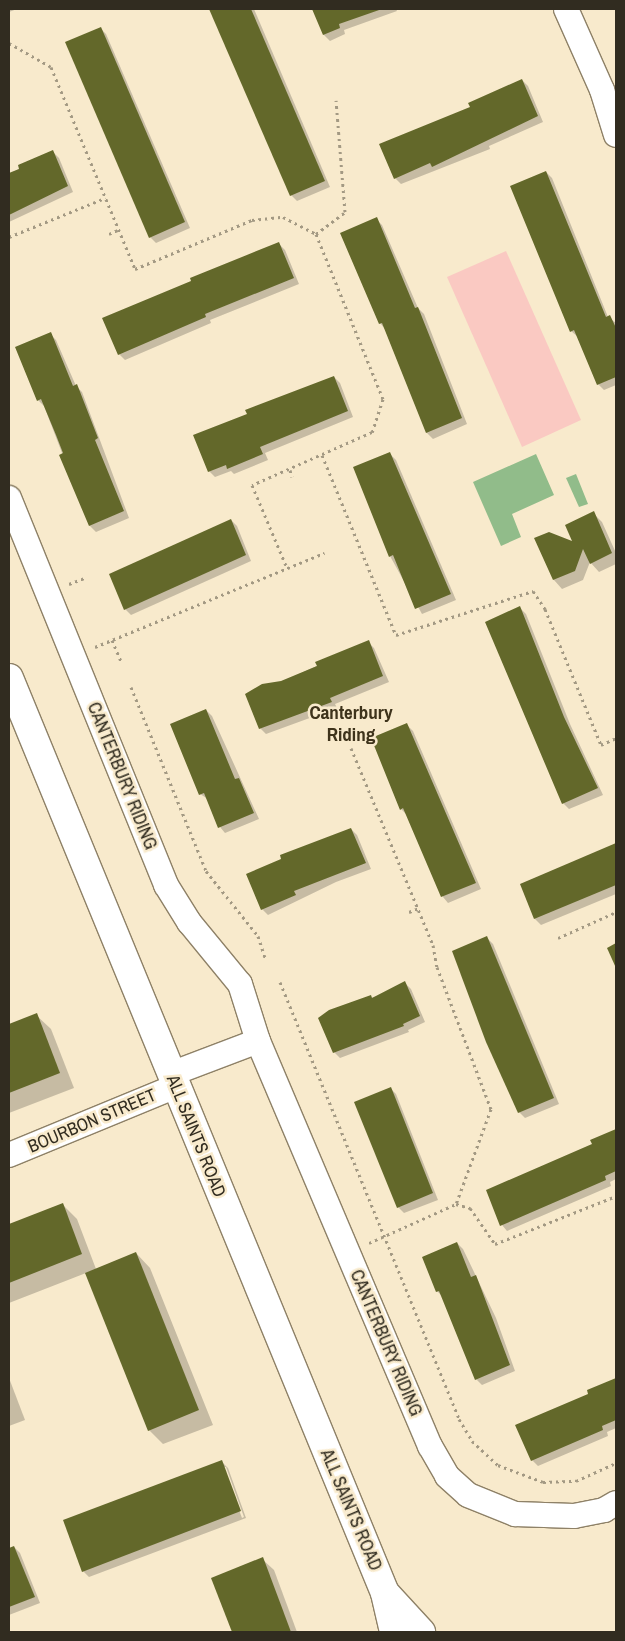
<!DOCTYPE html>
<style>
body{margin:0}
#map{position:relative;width:625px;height:1641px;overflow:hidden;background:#f8eacc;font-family:"Archivo Narrow",sans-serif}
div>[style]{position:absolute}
.green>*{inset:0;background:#fac9c2}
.water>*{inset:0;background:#91bc8a}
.shadow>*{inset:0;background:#0003}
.building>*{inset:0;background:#63682a}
.path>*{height:3px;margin-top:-1.5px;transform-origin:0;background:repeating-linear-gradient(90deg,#a39983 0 2.5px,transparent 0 6.5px)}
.roads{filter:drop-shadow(1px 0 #8e8167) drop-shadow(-1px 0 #8e8167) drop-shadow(0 1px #8e8167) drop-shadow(0 -1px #8e8167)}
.minor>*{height:24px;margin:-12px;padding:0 12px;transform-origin:12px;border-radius:12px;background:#fff}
.tertiary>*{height:28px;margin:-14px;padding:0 14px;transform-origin:14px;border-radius:14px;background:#fff}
span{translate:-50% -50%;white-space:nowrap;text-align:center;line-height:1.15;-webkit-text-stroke:5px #f8eacc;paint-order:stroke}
.street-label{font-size:18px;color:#312c20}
.neighbourhood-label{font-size:19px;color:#3e331b;font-weight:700}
.frame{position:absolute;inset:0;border:10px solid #312c20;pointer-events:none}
</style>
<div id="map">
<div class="green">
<div style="clip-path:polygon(506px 251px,581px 420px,522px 447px,447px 277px)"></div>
</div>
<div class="water">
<div style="clip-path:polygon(536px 454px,554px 495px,512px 514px,521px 537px,501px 546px,473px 482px)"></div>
<div style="clip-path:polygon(576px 474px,588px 504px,579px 507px,566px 478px)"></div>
</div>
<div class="shadow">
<div style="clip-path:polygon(9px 9px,17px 9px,9px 12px)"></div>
<div style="clip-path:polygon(211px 9px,254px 9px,330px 187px,297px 201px,291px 195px)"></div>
<div style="clip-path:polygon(314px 9px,396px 9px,397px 11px,344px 30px,345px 34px,330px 41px,324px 35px)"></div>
<div style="clip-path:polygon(100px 28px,106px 34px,190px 228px,156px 243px,150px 237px)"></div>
<div style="clip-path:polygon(522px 80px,528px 86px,543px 122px,489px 146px,490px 149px,401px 184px,395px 178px,472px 108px)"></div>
<div style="clip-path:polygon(53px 152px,59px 158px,73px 192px,9px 222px,9px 174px)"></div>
<div style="clip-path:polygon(546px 172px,552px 178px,608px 317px,616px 323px,616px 385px,604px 390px,598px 384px,578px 337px,571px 331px)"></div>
<div style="clip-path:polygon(376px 219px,382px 225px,418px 308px,424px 314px,467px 424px,433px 439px,427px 433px,385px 329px,380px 323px)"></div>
<div style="clip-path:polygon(279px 244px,285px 250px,299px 284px,210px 320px,211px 323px,125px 360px,119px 354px)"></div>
<div style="clip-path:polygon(50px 334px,56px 340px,76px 386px,82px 392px,129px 518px,96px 532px,90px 526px,44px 406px,38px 400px)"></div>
<div style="clip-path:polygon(334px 377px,340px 383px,353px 417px,265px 453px,268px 460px,234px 474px,231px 471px,215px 477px,209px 471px,248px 414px)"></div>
<div style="clip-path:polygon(390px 454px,396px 460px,456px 600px,422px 614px,390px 556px)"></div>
<div style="clip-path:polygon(593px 513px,602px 522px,616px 553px,616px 564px,599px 572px,590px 562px,583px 580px,562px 589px,554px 580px,535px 539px,575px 543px)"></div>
<div style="clip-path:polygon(231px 520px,237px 526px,251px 561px,131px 615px,125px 609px)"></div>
<div style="clip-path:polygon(520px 608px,526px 614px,570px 724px,603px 795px,569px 809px,563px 803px)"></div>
<div style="clip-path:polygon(368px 642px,374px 648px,389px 682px,335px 704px,337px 708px,266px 734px,260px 728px,282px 682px)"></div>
<div style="clip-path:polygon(206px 710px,212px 716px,259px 819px,225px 833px,220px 827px,208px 799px,200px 794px)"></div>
<div style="clip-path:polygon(407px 725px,413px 731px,481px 889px,448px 903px,443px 897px,407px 815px,401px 809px)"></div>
<div style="clip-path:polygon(351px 829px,357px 835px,371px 869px,336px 882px,268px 915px,262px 909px)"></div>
<div style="clip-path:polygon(616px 845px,616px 894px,541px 925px,535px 919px,521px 884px)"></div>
<div style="clip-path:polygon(487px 938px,493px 944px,559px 1104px,525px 1118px,519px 1112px)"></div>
<div style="clip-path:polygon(405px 983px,411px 989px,425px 1022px,408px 1030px,409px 1032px,340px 1058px,334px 1052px,329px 1012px,389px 992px)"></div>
<div style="clip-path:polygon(36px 1015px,51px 1029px,74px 1088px,9px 1113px,9px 1026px)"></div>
<div style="clip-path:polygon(390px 1088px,396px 1094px,438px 1200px,404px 1213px,398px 1207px)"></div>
<div style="clip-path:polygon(616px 1131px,616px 1179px,610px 1182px,611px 1186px,507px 1231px,502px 1225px,593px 1145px,592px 1141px)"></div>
<div style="clip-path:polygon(62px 1204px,77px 1219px,96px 1269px,136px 1253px,150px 1268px,213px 1425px,163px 1444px,149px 1430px,86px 1273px,9px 1303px,9px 1225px)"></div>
<div style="clip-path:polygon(457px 1243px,463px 1249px,496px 1318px,515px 1371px,482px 1385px,476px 1379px,443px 1297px,437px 1291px)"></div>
<div style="clip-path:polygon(9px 1378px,25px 1420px,9px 1426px)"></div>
<div style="clip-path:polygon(616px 1379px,616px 1428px,607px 1432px,608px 1436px,538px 1466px,532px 1460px,590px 1395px,588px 1391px)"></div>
<div style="clip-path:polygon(evenodd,222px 1462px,228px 1468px,246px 1518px,89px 1577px,83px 1571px,222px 1462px,223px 1467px,226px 1467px,244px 1517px,242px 1518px,223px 1467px)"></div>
<div style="clip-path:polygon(14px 1547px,20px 1553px,40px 1603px,9px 1615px,9px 1549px)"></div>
<div style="clip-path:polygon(262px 1559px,274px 1570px,297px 1632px,233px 1632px,213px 1578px)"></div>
</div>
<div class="building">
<div style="clip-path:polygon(209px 9px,251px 9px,325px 181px,290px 196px)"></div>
<div style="clip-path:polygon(312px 9px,382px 9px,339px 24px,340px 28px,323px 35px)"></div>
<div style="clip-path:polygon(101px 27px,185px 222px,149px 238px,65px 42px)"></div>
<div style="clip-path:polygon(522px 79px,538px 116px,432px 167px,430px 163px,394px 179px,379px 144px,470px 107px,468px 103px)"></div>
<div style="clip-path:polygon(53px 150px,68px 186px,9px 215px,9px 173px,19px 169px,18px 165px)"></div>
<div style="clip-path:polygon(546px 171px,606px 317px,610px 315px,616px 328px,616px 377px,597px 385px,574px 330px,570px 332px,510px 186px)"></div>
<div style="clip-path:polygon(377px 217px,415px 308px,418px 307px,462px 418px,426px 433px,382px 323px,379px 324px,340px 233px)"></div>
<div style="clip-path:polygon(279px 242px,294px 278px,205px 314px,206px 317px,118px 355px,102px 318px,191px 281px,190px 278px)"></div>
<div style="clip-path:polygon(51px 332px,73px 386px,77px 384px,98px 438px,95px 440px,124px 511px,89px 526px,59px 455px,63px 453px,56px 435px,41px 399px,37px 401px,15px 347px)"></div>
<div style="clip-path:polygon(334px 376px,348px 411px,260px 447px,263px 454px,227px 469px,226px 465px,208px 472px,193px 435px,247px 414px,245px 410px)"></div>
<div style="clip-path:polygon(390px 452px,451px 594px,415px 609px,393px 555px,389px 557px,353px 467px)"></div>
<div style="clip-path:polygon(594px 511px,612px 553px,590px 564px,583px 549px,575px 571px,553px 580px,534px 538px,549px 532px,572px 541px,565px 525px)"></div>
<div style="clip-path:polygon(231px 519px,246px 555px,124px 610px,109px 574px)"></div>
<div style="clip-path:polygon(520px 606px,564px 717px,598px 788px,562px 804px,485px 622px)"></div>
<div style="clip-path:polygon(369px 640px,383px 676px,330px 698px,332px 702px,259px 729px,245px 694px,262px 684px,281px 681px,317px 666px,315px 662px)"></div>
<div style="clip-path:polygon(206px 709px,235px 779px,239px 778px,254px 813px,218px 828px,204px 793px,199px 795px,170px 724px)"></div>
<div style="clip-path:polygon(407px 723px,476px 883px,441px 897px,403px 808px,400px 810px,371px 738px)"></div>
<div style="clip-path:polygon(351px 828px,366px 863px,294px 891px,296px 895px,261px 910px,246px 874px,281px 859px,280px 855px)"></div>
<div style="clip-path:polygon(616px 843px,616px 885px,534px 919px,520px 884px)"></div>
<div style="clip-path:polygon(487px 936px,554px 1098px,518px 1113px,486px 1042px,452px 951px)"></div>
<div style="clip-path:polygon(616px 943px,616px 968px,607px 948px)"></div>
<div style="clip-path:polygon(405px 981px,420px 1016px,403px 1024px,404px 1026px,333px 1053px,318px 1018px,329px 1010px,371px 995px,372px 998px)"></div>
<div style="clip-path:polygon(37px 1013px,60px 1073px,9px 1093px,9px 1024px)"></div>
<div style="clip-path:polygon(391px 1087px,433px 1193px,397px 1208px,354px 1102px)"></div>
<div style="clip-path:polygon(616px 1129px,616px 1171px,605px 1176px,606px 1180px,500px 1226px,486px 1190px,592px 1144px,590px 1140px)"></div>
<div style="clip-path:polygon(63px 1203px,82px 1254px,9px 1283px,9px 1224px)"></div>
<div style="clip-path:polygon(457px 1242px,471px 1277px,476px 1275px,510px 1365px,475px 1380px,439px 1291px,436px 1292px,422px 1257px)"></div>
<div style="clip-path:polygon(136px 1252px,199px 1410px,148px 1431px,85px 1273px)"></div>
<div style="clip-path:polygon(616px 1378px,616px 1420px,602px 1426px,603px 1430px,531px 1461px,515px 1425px,588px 1394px,587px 1390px)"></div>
<div style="clip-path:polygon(222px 1460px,241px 1511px,82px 1572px,63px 1520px)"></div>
<div style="clip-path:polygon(14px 1546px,35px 1597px,9px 1607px,9px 1548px)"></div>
<div style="clip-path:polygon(263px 1557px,291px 1632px,232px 1632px,211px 1578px)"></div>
</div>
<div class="path">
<div style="left:9px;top:43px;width:48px;rotate:29.7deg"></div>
<div style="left:51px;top:67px;width:219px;rotate:67.4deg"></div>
<div style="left:135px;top:269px;width:127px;rotate:-22.7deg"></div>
<div style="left:252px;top:220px;width:31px;rotate:-6deg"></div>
<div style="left:283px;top:217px;width:37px;rotate:27deg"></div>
<div style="left:316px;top:234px;width:178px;rotate:67.9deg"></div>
<div style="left:383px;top:399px;width:35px;rotate:108deg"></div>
<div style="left:372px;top:432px;width:131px;rotate:156.2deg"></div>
<div style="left:252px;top:485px;width:90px;rotate:67.1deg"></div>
<div style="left:109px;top:234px;width:10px;rotate:-24deg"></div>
<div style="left:316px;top:234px;width:36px;rotate:-37deg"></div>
<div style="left:345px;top:212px;width:112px;rotate:-94.6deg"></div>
<div style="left:9px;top:237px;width:104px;rotate:-22.1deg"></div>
<div style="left:322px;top:455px;width:195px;rotate:67.7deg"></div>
<div style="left:396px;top:635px;width:144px;rotate:-17.8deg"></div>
<div style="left:533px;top:591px;width:22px;rotate:56deg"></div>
<div style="left:545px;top:609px;width:147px;rotate:67.6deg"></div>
<div style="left:601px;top:745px;width:17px;rotate:-25deg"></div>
<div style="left:290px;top:470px;width:7px;rotate:74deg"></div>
<div style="left:69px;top:584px;width:17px;rotate:-21deg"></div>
<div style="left:112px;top:640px;width:23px;rotate:67deg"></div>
<div style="left:95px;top:647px;width:248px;rotate:-22.3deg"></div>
<div style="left:131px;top:687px;width:199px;rotate:67.8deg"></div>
<div style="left:206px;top:871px;width:83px;rotate:51.3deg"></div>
<div style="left:258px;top:936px;width:23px;rotate:72deg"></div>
<div style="left:351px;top:748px;width:213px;rotate:67.4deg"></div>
<div style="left:433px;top:945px;width:22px;rotate:80deg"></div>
<div style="left:437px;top:967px;width:152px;rotate:69.2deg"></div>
<div style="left:491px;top:1109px;width:101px;rotate:110.2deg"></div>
<div style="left:409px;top:912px;width:9px;rotate:-21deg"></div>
<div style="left:558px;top:938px;width:64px;rotate:-24.1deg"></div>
<div style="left:280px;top:982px;width:472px;rotate:67.7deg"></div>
<div style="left:459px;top:1419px;width:26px;rotate:59deg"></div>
<div style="left:472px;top:1441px;width:35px;rotate:43deg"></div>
<div style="left:498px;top:1465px;width:48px;rotate:20.7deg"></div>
<div style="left:543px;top:1482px;width:33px;rotate:-2deg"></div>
<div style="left:576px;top:1481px;width:44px;rotate:-24.2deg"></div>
<div style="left:369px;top:1243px;width:95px;rotate:-24.1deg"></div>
<div style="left:456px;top:1204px;width:15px;rotate:16deg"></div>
<div style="left:470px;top:1208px;width:44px;rotate:55.2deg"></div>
<div style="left:495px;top:1244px;width:130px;rotate:-21.6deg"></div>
</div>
<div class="roads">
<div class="minor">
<div style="left:566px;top:9px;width:89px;rotate:66deg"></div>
<div style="left:602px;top:90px;width:47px;rotate:72.7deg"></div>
<div style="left:9px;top:498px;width:418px;rotate:67.9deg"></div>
<div style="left:166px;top:885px;width:44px;rotate:58.1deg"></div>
<div style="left:189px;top:922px;width:80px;rotate:50.6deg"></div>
<div style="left:240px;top:984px;width:60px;rotate:72.5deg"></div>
<div style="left:258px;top:1041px;width:440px;rotate:67deg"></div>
<div style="left:430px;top:1446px;width:34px;rotate:60deg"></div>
<div style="left:447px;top:1476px;width:28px;rotate:42deg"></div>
<div style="left:468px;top:1495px;width:51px;rotate:22deg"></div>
<div style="left:515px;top:1514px;width:59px;rotate:1.9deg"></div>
<div style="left:574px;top:1516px;width:31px;rotate:-11deg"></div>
<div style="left:604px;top:1510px;width:14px;rotate:-30deg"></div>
<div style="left:171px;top:1074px;width:93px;rotate:-20.8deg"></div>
<div style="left:9px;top:1155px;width:181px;rotate:-22.4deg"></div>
</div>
<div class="tertiary">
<div style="left:9px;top:678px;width:989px;rotate:67.66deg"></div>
<div style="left:385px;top:1593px;width:40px;rotate:77deg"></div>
<div style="left:386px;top:1594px;width:52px;rotate:47.4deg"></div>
</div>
</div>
<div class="street-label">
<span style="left:122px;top:776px;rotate:68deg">CANTERBURY RIDING</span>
<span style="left:92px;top:1121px;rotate:-23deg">BOURBON STREET</span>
<span style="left:196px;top:1136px;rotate:68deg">ALL SAINTS ROAD</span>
<span style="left:386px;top:1343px;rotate:67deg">CANTERBURY RIDING</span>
<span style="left:351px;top:1510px;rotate:67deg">ALL SAINTS ROAD</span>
</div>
<div class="neighbourhood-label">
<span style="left:351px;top:724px">Canterbury<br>Riding</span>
</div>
<div class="frame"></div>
</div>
